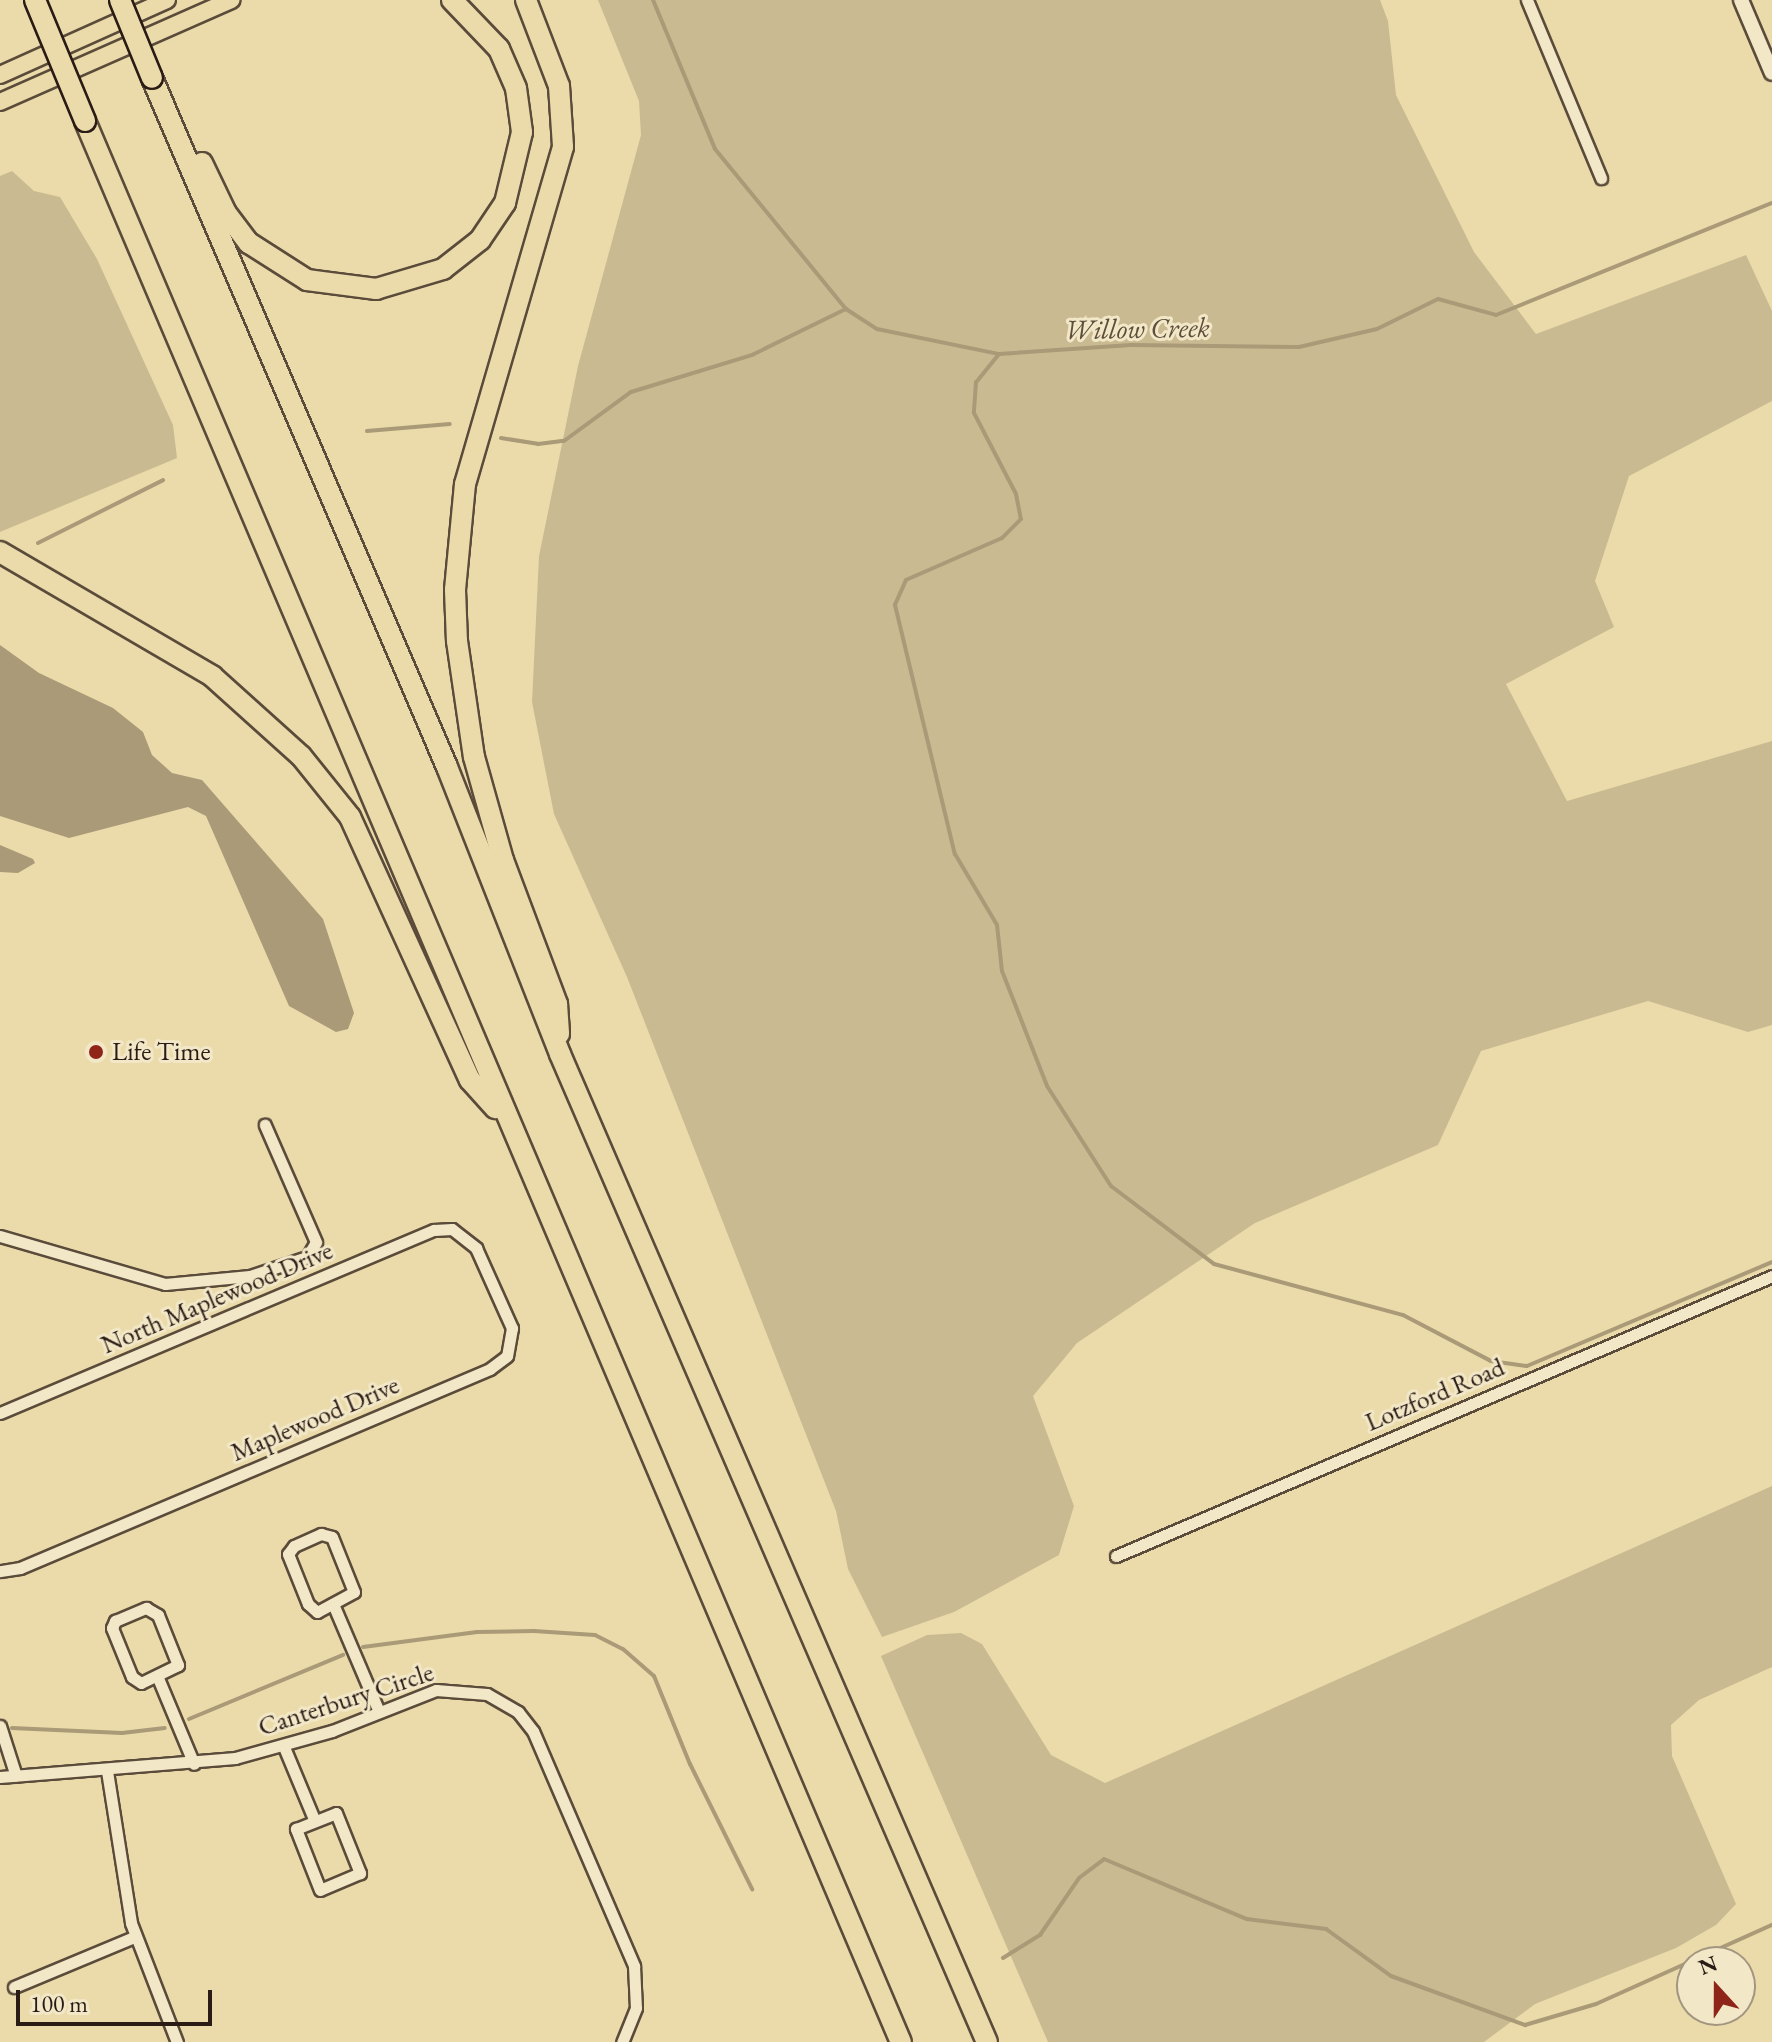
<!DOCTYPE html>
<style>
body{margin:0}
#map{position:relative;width:1772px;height:2042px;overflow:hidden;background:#ebdbaa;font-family:"EB Garamond",serif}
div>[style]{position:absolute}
.green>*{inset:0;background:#caba91}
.water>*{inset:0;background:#aa9a77}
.stream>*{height:4px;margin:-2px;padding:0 2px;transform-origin:2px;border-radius:2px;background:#aa9a77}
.roads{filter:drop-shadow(2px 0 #5b4b3a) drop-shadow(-2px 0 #5b4b3a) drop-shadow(0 2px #5b4b3a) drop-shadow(0 -2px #5b4b3a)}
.minor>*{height:11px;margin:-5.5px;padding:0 5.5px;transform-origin:5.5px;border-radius:5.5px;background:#f2e8c8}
.tertiary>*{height:14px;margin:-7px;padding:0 7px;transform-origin:7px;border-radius:7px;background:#f2e8c8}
.primary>*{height:16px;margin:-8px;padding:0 8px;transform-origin:8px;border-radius:8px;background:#ebdbaa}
.motorway>*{height:20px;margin:-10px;padding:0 10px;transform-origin:10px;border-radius:10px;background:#ebdbaa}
.bridges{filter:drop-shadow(2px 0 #2b1b15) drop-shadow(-2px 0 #2b1b15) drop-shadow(0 2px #2b1b15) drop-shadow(0 -2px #2b1b15)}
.motorway-bridge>*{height:20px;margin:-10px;padding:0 10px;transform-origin:10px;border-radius:10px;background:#ebdbaa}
.dots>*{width:22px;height:22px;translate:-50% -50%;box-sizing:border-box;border:4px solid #f2e8c8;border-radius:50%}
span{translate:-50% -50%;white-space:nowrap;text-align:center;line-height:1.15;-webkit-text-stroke:6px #f2e8c8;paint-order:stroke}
.poi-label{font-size:26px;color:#2b1b15}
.left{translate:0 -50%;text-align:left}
.street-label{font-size:26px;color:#2b1b15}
.water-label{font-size:28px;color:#5e4e3c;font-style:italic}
.north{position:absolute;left:1676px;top:1946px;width:80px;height:80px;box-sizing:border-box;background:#f2e8c8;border:2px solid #a29680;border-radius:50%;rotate:339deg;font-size:22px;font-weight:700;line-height:32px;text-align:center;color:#2b1b15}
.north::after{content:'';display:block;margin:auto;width:28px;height:36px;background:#8f2418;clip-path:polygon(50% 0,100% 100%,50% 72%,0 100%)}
.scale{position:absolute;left:16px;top:1990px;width:196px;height:36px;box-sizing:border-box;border:4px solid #2b1b15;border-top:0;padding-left:10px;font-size:24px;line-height:28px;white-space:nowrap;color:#2b1b15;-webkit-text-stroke:6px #f2e8c8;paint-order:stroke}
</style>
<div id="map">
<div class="green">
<div style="clip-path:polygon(598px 0,1380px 0,1388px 21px,1396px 95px,1474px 252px,1536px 334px,1746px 255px,1772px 311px,1772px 401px,1629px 476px,1595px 581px,1614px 627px,1506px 684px,1567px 801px,1772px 741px,1772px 1025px,1748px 1032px,1648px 1001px,1481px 1051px,1438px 1145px,1255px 1223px,1077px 1343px,1033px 1396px,1074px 1506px,1059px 1555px,954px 1612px,882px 1637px,848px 1569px,836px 1511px,627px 977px,554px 814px,532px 702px,539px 556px,578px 366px,641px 135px,639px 101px)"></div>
<div style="clip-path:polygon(12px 171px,34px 191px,60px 197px,97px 259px,173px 425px,177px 458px,0 532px,0 176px)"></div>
<div style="clip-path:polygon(1772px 1486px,1772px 1667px,1699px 1700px,1671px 1725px,1672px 1756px,1736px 1904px,1716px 1925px,1676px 1948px,1535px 2004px,1484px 2042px,1048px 2042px,881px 1656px,927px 1635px,961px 1633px,982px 1644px,1051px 1755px,1105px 1783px)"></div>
</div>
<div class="water">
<div style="clip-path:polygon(0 645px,39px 673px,113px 708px,143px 732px,152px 755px,172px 773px,202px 780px,323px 919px,354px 1013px,348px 1029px,336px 1032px,289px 1006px,206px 816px,188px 807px,69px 838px,0 816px)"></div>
<div style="clip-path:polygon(0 845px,33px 859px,35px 863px,18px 873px,0 872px)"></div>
</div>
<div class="stream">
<div style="left:653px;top:0;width:161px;rotate:67.4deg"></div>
<div style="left:715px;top:149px;width:207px;rotate:50.7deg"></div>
<div style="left:846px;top:309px;width:37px;rotate:33deg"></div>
<div style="left:877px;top:329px;width:125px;rotate:11.6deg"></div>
<div style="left:999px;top:354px;width:132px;rotate:-3.9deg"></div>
<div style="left:1131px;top:345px;width:168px;rotate:0.7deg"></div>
<div style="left:1299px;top:347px;width:80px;rotate:-13deg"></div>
<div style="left:1377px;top:329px;width:68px;rotate:-26.2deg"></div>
<div style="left:1438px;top:299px;width:60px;rotate:15.4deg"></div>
<div style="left:1496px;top:315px;width:298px;rotate:-22.1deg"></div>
<div style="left:999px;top:354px;width:36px;rotate:129deg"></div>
<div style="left:976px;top:382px;width:31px;rotate:94deg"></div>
<div style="left:974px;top:413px;width:91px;rotate:62.6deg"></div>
<div style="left:1016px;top:494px;width:25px;rotate:79deg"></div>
<div style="left:1021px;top:519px;width:27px;rotate:135deg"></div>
<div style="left:1002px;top:538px;width:105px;rotate:156.4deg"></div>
<div style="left:906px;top:580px;width:27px;rotate:114deg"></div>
<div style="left:895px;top:605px;width:256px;rotate:76.5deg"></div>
<div style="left:955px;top:854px;width:82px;rotate:59.4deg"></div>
<div style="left:997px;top:925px;width:46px;rotate:83.8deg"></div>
<div style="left:1002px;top:971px;width:123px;rotate:68.6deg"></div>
<div style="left:1047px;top:1086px;width:119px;rotate:57.4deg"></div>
<div style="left:1111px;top:1186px;width:129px;rotate:37.1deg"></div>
<div style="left:1214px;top:1264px;width:196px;rotate:15.1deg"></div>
<div style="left:1403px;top:1315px;width:99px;rotate:27.6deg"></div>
<div style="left:1491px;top:1361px;width:36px;rotate:8deg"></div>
<div style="left:1527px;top:1366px;width:266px;rotate:-23deg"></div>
<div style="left:367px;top:431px;width:83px;rotate:-4.8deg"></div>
<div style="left:501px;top:438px;width:37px;rotate:9deg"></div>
<div style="left:538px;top:444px;width:26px;rotate:-7deg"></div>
<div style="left:564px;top:441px;width:83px;rotate:-36.2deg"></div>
<div style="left:631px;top:392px;width:127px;rotate:-17deg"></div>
<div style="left:752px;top:355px;width:105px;rotate:-26.1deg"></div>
<div style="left:38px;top:543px;width:140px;rotate:-26.7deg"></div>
<div style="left:363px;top:1647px;width:115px;rotate:-7.5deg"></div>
<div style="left:477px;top:1632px;width:57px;rotate:-1deg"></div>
<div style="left:534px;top:1631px;width:61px;rotate:3.8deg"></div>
<div style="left:595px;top:1635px;width:31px;rotate:27deg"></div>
<div style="left:623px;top:1649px;width:41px;rotate:41.1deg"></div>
<div style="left:654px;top:1676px;width:95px;rotate:67.8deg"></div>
<div style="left:690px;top:1764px;width:140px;rotate:63.6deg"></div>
<div style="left:189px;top:1719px;width:167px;rotate:-22.6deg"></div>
<div style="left:12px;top:1728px;width:110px;rotate:2.6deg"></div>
<div style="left:122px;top:1733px;width:43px;rotate:-6.6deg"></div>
<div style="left:1003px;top:1958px;width:44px;rotate:-31.9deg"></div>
<div style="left:1040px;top:1935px;width:69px;rotate:-55.6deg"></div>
<div style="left:1079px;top:1878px;width:31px;rotate:-37deg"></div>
<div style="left:1104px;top:1859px;width:155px;rotate:22.8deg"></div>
<div style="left:1247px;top:1919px;width:80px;rotate:7.2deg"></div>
<div style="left:1326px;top:1929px;width:80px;rotate:35.9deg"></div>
<div style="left:1391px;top:1976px;width:143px;rotate:20.1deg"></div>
<div style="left:1525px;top:2025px;width:74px;rotate:-16.5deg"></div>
<div style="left:1596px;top:2004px;width:193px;rotate:-24.2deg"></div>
</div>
<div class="roads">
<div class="minor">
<div style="left:1527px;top:0;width:193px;rotate:67.4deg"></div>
<div style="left:0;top:1236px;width:172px;rotate:16.2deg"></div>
<div style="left:165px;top:1284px;width:85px;rotate:-5.4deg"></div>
<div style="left:250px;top:1276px;width:60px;rotate:-18.4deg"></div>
<div style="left:307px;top:1257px;width:17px;rotate:-59deg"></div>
<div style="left:316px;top:1242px;width:128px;rotate:-113.6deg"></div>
<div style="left:0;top:1413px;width:471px;rotate:-22.9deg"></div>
<div style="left:434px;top:1230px;width:18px;rotate:-3deg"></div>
<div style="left:452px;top:1229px;width:31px;rotate:38deg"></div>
<div style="left:476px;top:1248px;width:88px;rotate:65.8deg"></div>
<div style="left:512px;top:1328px;width:28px;rotate:100deg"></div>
<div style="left:507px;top:1356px;width:21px;rotate:143deg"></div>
<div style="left:490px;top:1369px;width:510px;rotate:157.05deg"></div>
<div style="left:20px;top:1568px;width:20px;rotate:171deg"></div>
<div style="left:321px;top:1534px;width:11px;rotate:15deg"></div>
<div style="left:332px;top:1537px;width:59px;rotate:68.2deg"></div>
<div style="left:354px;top:1592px;width:42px;rotate:151.6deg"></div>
<div style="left:317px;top:1612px;width:12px;rotate:-138deg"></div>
<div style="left:308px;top:1604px;width:54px;rotate:-111.8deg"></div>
<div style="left:288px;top:1554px;width:10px;rotate:-53deg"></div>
<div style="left:294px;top:1546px;width:30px;rotate:-24deg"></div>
<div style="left:1116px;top:1556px;width:713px;rotate:-23.11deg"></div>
<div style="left:333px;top:1604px;width:117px;rotate:66.9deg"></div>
<div style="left:146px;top:1608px;width:14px;rotate:30deg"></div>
<div style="left:158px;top:1615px;width:54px;rotate:68.2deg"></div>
<div style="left:178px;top:1665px;width:41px;rotate:154.1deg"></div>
<div style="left:141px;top:1683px;width:11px;rotate:-146deg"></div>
<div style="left:132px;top:1677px;width:53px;rotate:-112.2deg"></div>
<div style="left:112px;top:1628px;width:8px;rotate:-67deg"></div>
<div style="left:115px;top:1621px;width:34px;rotate:-23deg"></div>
<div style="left:158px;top:1678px;width:93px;rotate:67.3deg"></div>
<div style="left:0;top:1726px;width:52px;rotate:72.3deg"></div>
<div style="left:284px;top:1747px;width:78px;rotate:67.4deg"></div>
<div style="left:107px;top:1771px;width:154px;rotate:81deg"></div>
<div style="left:131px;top:1923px;width:128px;rotate:68.9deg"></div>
<div style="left:0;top:1777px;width:236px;rotate:-4.6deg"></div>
<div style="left:235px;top:1758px;width:101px;rotate:-15.6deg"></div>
<div style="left:332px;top:1731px;width:112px;rotate:-21.5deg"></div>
<div style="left:436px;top:1690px;width:51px;rotate:4.5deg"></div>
<div style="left:487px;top:1694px;width:36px;rotate:30deg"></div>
<div style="left:518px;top:1712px;width:24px;rotate:52deg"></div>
<div style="left:533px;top:1731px;width:256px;rotate:66.7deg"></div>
<div style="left:634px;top:1966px;width:42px;rotate:87.3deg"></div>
<div style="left:636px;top:2008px;width:37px;rotate:112deg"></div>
<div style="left:336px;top:1813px;width:65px;rotate:68.2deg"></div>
<div style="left:360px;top:1873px;width:43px;rotate:157deg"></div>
<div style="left:320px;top:1890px;width:66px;rotate:-111.5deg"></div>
<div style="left:296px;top:1829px;width:43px;rotate:-21.8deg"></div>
<div style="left:14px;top:1987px;width:130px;rotate:-22.6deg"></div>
</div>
<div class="tertiary">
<div style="left:1741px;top:0;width:79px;rotate:67deg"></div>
</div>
<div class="primary">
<div style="left:0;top:75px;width:183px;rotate:-24.2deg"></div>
<div style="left:0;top:102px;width:253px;rotate:-23.8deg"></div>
</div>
<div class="motorway">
<div style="left:526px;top:0;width:92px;rotate:69deg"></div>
<div style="left:559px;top:86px;width:61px;rotate:86.2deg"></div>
<div style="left:563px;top:147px;width:351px;rotate:106.2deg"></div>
<div style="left:465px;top:484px;width:106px;rotate:95.4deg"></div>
<div style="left:455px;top:590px;width:51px;rotate:87.8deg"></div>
<div style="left:457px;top:641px;width:117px;rotate:81.7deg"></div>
<div style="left:474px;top:757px;width:107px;rotate:74.3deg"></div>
<div style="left:503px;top:860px;width:154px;rotate:69.4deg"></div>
<div style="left:557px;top:1004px;width:30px;rotate:86deg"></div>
<div style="left:152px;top:78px;width:749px;rotate:66.82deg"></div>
<div style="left:447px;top:767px;width:308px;rotate:68.5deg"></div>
<div style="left:560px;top:1054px;width:1076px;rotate:66.63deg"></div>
<div style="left:85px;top:121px;width:2087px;rotate:66.99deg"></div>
<div style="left:202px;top:163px;width:55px;rotate:64.4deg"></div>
<div style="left:226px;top:213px;width:38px;rotate:53deg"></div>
<div style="left:249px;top:243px;width:69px;rotate:32.5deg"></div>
<div style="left:307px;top:280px;width:70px;rotate:7.4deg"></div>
<div style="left:376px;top:289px;width:70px;rotate:-16.6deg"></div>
<div style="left:443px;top:269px;width:47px;rotate:-38.1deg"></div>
<div style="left:480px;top:240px;width:45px;rotate:-56deg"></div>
<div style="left:505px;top:203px;width:73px;rotate:-76.5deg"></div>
<div style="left:522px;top:132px;width:44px;rotate:-97.8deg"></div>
<div style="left:516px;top:88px;width:43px;rotate:-113.6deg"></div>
<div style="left:499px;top:49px;width:68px;rotate:-133.8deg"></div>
<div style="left:0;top:552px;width:246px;rotate:30.3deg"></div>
<div style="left:212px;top:676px;width:120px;rotate:42deg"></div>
<div style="left:301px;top:756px;width:78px;rotate:51.2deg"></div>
<div style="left:350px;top:817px;width:289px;rotate:65.5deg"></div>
<div style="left:470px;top:1080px;width:38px;rotate:48deg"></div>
</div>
</div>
<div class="bridges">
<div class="motorway-bridge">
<div style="left:35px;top:0;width:131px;rotate:67.5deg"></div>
<div style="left:120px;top:0;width:84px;rotate:67.7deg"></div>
</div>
</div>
<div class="dots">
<div style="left:96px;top:1052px;background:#8f2418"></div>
</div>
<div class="poi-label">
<span class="left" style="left:112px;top:1052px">Life Time</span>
</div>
<div class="street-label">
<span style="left:217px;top:1298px;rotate:-23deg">North Maplewood Drive</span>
<span style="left:1435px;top:1395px;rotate:-23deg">Lotzford Road</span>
<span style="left:315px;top:1419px;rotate:-23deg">Maplewood Drive</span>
<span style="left:346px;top:1700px;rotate:-18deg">Canterbury Circle</span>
</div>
<div class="water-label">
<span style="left:1137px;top:328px;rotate:-1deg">Willow Creek</span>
</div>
<div class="north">N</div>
<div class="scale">100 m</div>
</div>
